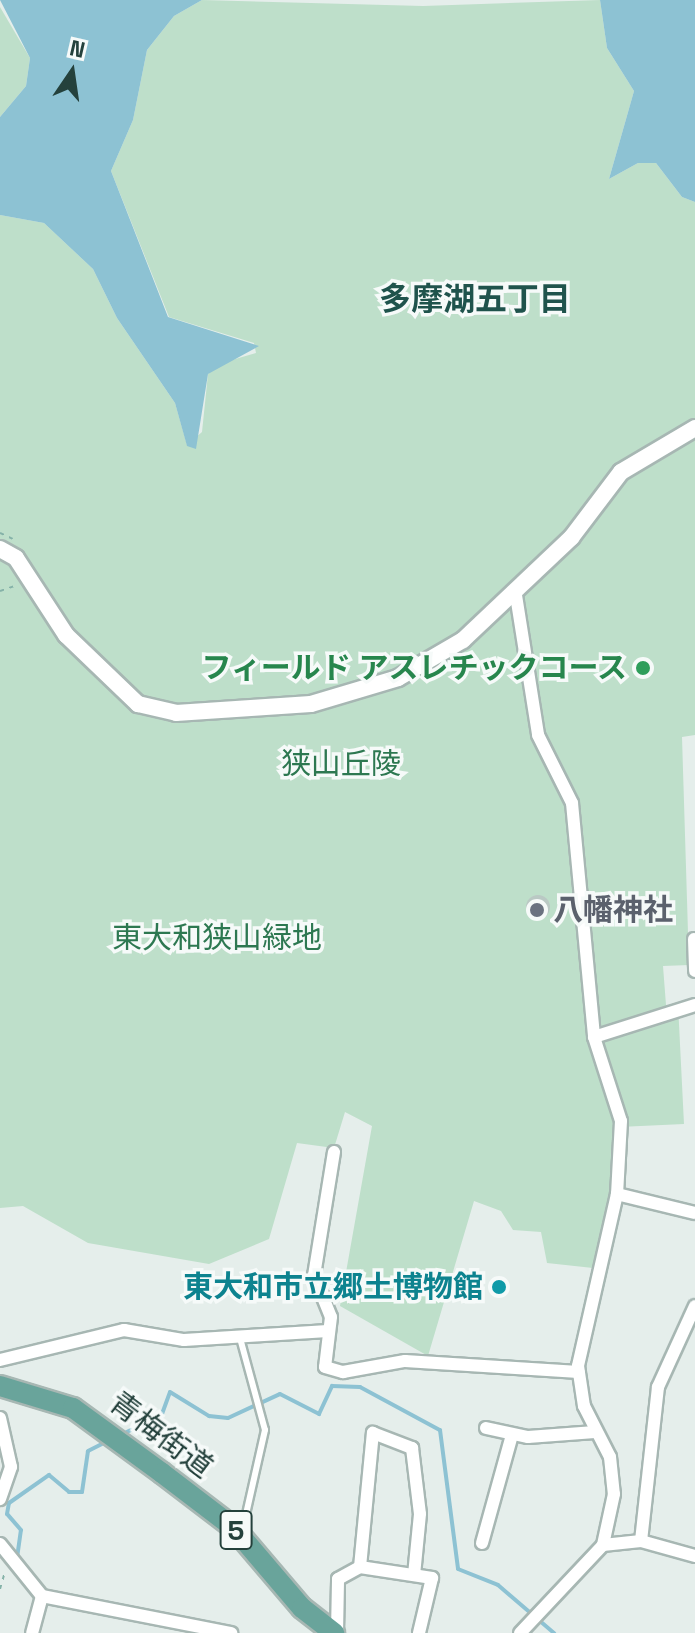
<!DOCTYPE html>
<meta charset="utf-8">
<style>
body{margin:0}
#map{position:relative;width:695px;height:1633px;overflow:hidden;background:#e5eeeb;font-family:"Space Grotesk","Noto Sans JP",sans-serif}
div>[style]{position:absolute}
.green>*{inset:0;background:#bedfca}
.water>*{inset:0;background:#8dc2d3}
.stream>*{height:4px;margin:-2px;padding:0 2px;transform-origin:2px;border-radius:2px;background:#8dc2d3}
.building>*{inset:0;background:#bac9c4}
.round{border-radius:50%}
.path>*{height:2px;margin-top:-1px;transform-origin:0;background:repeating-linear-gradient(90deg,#85b2a8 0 4px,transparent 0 10px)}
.roads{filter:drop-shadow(2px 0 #a7b7b3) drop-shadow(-2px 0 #a7b7b3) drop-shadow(0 2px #a7b7b3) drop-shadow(0 -2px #a7b7b3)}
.service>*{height:6px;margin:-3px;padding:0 3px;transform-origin:3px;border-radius:3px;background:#fff}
.minor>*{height:12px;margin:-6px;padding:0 6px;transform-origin:6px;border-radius:6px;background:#fff}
.tertiary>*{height:16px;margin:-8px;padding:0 8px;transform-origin:8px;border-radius:8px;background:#fff}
.primary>*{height:20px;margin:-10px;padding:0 10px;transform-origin:10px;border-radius:10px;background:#69a49b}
.dots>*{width:22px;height:22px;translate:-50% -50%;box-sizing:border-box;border:4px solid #f6faf9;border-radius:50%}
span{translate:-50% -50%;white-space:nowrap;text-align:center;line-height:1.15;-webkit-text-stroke:7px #f6faf9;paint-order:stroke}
.shield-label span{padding:2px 6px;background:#f6faf9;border:2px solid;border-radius:6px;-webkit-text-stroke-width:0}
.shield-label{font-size:28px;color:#24413c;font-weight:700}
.leisure-label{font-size:30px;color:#27864d;font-weight:700}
.right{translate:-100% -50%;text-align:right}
.park-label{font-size:30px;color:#2d7851}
.worship-label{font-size:30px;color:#5b616d;font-weight:700}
.left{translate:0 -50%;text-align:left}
.culture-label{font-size:30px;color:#0d838f;font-weight:700}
.street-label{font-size:30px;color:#24413c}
.neighbourhood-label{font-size:32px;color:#1f534c;font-weight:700}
.north{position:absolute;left:32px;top:32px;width:80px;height:80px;-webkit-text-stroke:6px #f6faf9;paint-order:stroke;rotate:13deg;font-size:22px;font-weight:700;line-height:32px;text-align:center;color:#24413c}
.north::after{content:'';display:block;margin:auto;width:28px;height:36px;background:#24413c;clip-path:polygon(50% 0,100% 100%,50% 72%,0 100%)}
</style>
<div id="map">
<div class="green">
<div style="clip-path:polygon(202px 0,423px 6px,600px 0,607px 48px,634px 91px,609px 179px,638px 163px,656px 163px,682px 197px,695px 202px,695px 735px,682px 737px,689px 965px,663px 966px,666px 1005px,678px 1004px,684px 1124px,619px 1127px,613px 1193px,593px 1268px,547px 1263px,541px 1232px,513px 1230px,501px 1211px,474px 1201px,428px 1356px,340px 1306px,372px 1126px,345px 1112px,334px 1148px,297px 1143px,269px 1239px,209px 1264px,88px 1243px,23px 1206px,0 1208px,0 215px,44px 223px,93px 269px,117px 318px,175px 403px,187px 445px,202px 432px,208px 374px,218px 364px,256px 353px,254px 343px,169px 317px,111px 171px,133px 120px,147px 50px,174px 16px)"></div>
<div style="clip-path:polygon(0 7px,30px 58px,26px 86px,0 117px)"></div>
</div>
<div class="water">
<div style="clip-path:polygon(0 0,202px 0,174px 16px,147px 50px,133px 120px,111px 171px,168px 317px,259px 346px,208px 374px,196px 449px,187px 446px,175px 403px,117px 318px,93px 269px,44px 223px,0 215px,0 117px,26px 86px,30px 58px)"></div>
<div style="clip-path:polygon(600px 0,695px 0,695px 202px,682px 197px,656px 163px,638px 163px,609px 179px,634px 91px,607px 48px)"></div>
</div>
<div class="stream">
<div style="left:121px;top:1435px;width:46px;rotate:-27.1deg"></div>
<div style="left:162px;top:1414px;width:23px;rotate:-70deg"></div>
<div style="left:170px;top:1392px;width:46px;rotate:31.6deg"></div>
<div style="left:209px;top:1416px;width:19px;rotate:6deg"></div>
<div style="left:228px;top:1418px;width:57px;rotate:-24.8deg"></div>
<div style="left:280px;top:1394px;width:44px;rotate:27.1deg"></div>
<div style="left:319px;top:1414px;width:31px;rotate:-65deg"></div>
<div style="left:332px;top:1386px;width:28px;rotate:2deg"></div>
<div style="left:360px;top:1387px;width:91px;rotate:28.3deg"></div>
<div style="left:440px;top:1430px;width:140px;rotate:82.6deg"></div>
<div style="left:458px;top:1569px;width:43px;rotate:21.8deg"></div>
<div style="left:498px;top:1585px;width:74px;rotate:40.6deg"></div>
<div style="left:17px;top:1558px;width:28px;rotate:-82deg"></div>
<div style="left:21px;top:1530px;width:21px;rotate:-131deg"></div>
<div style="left:7px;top:1514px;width:11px;rotate:-80deg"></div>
<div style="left:9px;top:1503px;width:49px;rotate:-35deg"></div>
<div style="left:49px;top:1475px;width:26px;rotate:40deg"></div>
<div style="left:69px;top:1492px;width:13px"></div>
<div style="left:82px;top:1492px;width:41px;rotate:-81.7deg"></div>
<div style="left:88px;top:1451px;width:20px;rotate:-27deg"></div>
</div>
<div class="building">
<div class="round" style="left:526px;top:895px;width:24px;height:24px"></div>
</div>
<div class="path">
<div style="left:0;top:533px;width:14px;rotate:25deg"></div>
<div style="left:0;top:591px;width:18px;rotate:-19deg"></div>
<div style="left:0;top:1589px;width:19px;rotate:-74deg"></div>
</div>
<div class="roads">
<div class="service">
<div style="left:240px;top:1338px;width:95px;rotate:74.8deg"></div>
<div style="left:265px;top:1430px;width:105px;rotate:102.7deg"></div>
</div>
<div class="minor">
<div style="left:515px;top:589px;width:148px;rotate:81deg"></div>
<div style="left:538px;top:735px;width:76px;rotate:63.4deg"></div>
<div style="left:572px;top:803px;width:235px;rotate:84.6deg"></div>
<div style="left:594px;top:1037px;width:88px;rotate:72.2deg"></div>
<div style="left:621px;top:1121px;width:73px;rotate:93.1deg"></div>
<div style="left:617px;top:1194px;width:176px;rotate:102.8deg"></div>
<div style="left:578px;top:1366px;width:40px;rotate:81.5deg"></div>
<div style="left:584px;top:1406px;width:57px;rotate:63deg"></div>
<div style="left:610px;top:1457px;width:37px;rotate:84deg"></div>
<div style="left:614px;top:1494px;width:52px;rotate:102.2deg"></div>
<div style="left:603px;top:1545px;width:121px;rotate:133.3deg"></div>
<div style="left:694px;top:939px;width:32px;rotate:88deg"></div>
<div style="left:594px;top:1037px;width:106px;rotate:-17.6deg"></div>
<div style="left:334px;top:1152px;width:125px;rotate:99.2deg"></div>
<div style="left:314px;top:1275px;width:45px;rotate:68deg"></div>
<div style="left:331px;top:1317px;width:50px;rotate:96.8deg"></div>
<div style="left:325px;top:1367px;width:19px;rotate:16deg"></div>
<div style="left:343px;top:1372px;width:63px;rotate:-10.1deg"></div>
<div style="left:405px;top:1361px;width:174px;rotate:3.6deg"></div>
<div style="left:617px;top:1194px;width:80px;rotate:13.7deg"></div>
<div style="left:0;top:1360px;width:128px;rotate:-13.6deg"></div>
<div style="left:124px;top:1330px;width:61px;rotate:9.5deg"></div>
<div style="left:184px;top:1340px;width:144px;rotate:-3.6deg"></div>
<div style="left:0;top:1418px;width:50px;rotate:77.3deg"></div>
<div style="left:11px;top:1467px;width:34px;rotate:109deg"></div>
<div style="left:486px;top:1428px;width:43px;rotate:12.1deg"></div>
<div style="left:528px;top:1437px;width:67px;rotate:-4.3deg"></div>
<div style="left:641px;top:1541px;width:56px;rotate:15.5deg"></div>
<div style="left:482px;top:1543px;width:112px;rotate:-74.5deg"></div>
<div style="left:0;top:1544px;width:67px;rotate:51.1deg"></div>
<div style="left:42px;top:1596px;width:38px;rotate:105deg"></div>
<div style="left:603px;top:1545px;width:38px;rotate:-6deg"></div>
<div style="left:641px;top:1541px;width:155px;rotate:-83.7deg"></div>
<div style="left:658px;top:1387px;width:89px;rotate:-65.4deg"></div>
<div style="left:360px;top:1567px;width:135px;rotate:-84.5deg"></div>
<div style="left:373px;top:1433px;width:42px;rotate:21deg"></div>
<div style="left:412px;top:1448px;width:66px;rotate:83.1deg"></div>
<div style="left:420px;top:1514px;width:61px;rotate:95.6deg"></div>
<div style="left:42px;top:1596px;width:193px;rotate:11.1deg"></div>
<div style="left:337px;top:1633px;width:54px;rotate:-88.9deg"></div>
<div style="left:338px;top:1579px;width:25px;rotate:-29deg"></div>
<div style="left:360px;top:1567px;width:73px;rotate:8.7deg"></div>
<div style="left:432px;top:1578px;width:57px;rotate:103.3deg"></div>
</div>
<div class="tertiary">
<div style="left:0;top:549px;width:18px;rotate:29deg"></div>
<div style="left:16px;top:558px;width:92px;rotate:57deg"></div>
<div style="left:66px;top:635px;width:100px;rotate:43.8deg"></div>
<div style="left:138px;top:704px;width:39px;rotate:13deg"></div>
<div style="left:176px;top:713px;width:135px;rotate:-3.8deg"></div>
<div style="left:311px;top:704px;width:91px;rotate:-16.6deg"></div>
<div style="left:398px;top:678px;width:75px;rotate:-30.3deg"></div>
<div style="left:463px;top:640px;width:149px;rotate:-43.4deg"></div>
<div style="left:571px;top:538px;width:83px;rotate:-52.9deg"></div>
<div style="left:621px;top:472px;width:86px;rotate:-30.7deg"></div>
</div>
<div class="primary">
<div style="left:0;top:1386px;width:76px;rotate:16.8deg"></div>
<div style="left:73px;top:1408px;width:110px;rotate:36.1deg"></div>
<div style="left:162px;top:1473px;width:89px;rotate:37.3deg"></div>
<div style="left:233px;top:1527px;width:106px;rotate:49.6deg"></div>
<div style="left:302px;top:1608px;width:41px;rotate:38deg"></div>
</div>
</div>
<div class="dots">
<div style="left:643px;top:668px;background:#2e9e5b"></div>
<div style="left:537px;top:910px;background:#6b7280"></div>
<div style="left:499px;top:1287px;background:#0f9aa8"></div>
</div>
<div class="shield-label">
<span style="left:236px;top:1530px">5</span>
</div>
<div class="leisure-label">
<span class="right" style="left:627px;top:668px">フィールド アスレチックコース</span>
</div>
<div class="park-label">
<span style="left:341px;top:764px">狭山丘陵</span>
<span style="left:217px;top:938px">東大和狭山緑地</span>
</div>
<div class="worship-label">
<span class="left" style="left:553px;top:910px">八幡神社</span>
</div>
<div class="culture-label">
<span class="right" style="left:483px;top:1287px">東大和市立郷土博物館</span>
</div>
<div class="street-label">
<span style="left:161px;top:1435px;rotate:37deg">青梅街道</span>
</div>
<div class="neighbourhood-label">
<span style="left:475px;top:299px">多摩湖五丁目</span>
</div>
<div class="north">N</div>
</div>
